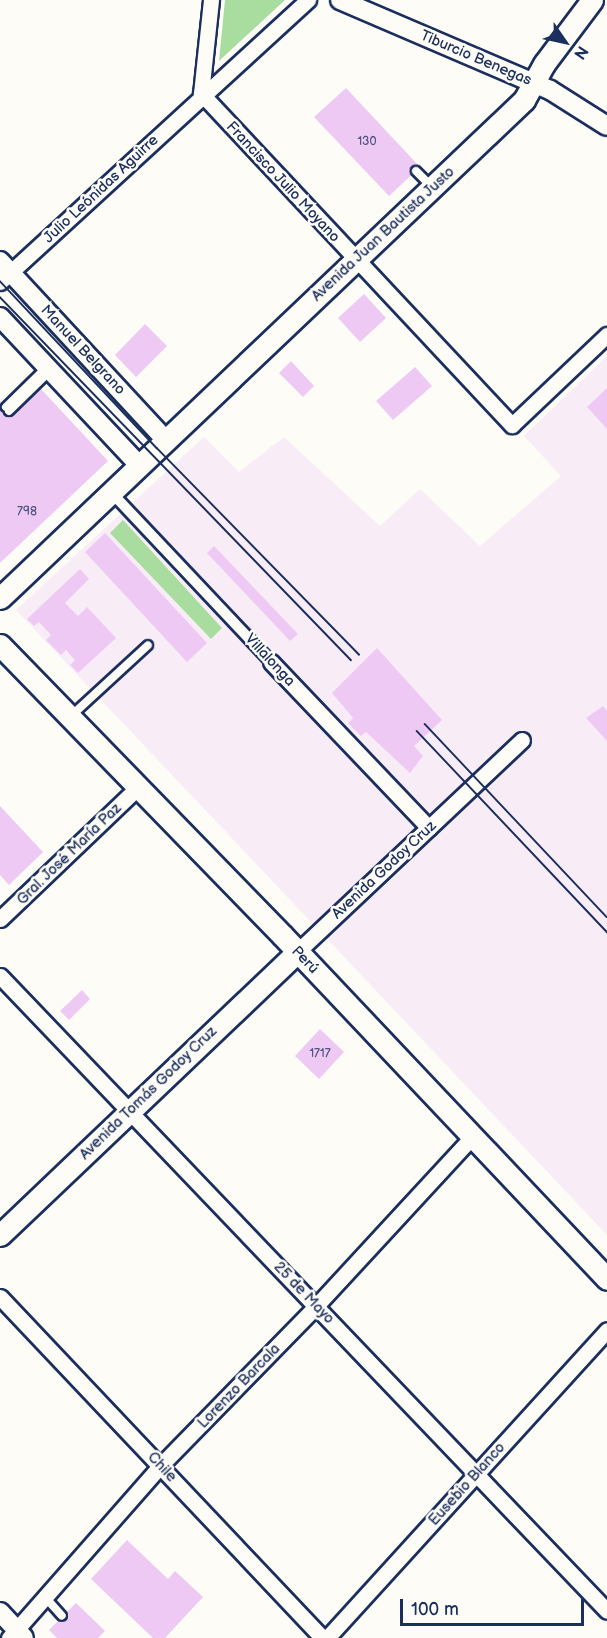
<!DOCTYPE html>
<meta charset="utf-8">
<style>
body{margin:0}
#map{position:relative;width:607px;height:1638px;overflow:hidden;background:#fdfcf7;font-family:"Balsamiq Sans",sans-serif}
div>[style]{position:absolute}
.built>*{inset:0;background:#f8edf6}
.green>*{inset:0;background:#a9dda0}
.building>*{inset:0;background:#eec9f4}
.roads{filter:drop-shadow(2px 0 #1b2f5e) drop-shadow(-2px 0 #1b2f5e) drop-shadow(0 2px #1b2f5e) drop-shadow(0 -2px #1b2f5e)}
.service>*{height:8px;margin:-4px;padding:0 4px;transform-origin:4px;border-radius:4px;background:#fdfcf7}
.pedestrian>*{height:10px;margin:-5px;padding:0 5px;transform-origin:5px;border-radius:5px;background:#fdfcf7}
.minor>*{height:15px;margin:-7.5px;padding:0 7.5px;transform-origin:7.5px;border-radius:7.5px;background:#fdfcf7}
.tertiary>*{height:18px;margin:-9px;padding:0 9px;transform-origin:9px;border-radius:9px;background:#fdfcf7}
.secondary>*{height:21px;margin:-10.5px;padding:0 10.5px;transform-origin:10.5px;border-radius:10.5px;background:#fdfcf7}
.tram>*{height:1.5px;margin:-0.75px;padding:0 0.75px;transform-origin:0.75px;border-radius:0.75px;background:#1b2f5e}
span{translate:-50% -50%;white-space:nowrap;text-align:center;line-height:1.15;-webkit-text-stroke:5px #fdfcf7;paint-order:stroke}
.number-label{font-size:12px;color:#505684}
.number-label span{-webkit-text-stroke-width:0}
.street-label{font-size:15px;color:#1b2f5e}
.north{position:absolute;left:535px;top:12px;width:60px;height:60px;-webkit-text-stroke:4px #fdfcf7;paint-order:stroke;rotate:124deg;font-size:16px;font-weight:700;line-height:24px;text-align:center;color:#1b2f5e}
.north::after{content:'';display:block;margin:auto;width:21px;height:27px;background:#1b2f5e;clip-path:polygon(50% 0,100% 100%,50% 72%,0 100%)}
.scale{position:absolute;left:400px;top:1599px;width:184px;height:27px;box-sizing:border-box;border:3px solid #1b2f5e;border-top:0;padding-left:8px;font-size:18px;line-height:21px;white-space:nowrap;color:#1b2f5e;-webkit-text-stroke:4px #fdfcf7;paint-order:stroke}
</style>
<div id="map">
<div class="built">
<div style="clip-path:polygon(607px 356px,607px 1235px,16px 610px,204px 437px,239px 472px,284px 437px,380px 526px,420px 489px,480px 546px,561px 476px,524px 436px)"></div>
</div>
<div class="green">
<div style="clip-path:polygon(225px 0,285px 0,219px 61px)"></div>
<div style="clip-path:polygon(123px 520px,222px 628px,211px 639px,110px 533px)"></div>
</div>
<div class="building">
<div style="clip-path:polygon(346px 88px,420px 167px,389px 196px,314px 117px)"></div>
<div style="clip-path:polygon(364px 294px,386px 318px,360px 342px,338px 318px)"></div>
<div style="clip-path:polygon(145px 324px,167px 346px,136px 377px,115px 355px)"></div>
<div style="clip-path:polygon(291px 361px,314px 386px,303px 397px,279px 373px)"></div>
<div style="clip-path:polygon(415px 367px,432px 386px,393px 420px,376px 401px)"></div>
<div style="clip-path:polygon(607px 388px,607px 429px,587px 407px)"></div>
<div style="clip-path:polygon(41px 389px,108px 461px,0 563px,0 401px,13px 415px)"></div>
<div style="clip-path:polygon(105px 533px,207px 643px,187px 662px,85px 552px)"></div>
<div style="clip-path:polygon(214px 546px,298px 634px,290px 641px,207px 553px)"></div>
<div style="clip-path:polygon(80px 569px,89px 579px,65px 603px,78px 616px,87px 607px,116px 638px,78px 673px,70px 665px,75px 660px,66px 650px,61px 655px,46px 640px,51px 635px,39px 622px,34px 626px,27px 619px)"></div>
<div style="clip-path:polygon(377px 648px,442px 720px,414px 746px,423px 756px,410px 773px,366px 732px,361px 736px,348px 723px,353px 718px,332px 693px)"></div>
<div style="clip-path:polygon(603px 706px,607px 711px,607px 741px,586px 718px)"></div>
<div style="clip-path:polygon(0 806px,43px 852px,9px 885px,0 875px)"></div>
<div style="clip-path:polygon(82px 990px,90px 999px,69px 1020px,60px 1011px)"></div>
<div style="clip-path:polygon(320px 1029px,344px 1052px,319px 1079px,295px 1056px)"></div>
<div style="clip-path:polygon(127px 1540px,168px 1579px,175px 1571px,203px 1597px,165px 1638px,153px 1638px,91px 1579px)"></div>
<div style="clip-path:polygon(76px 1603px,105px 1631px,98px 1638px,57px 1638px,49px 1630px)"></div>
</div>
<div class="roads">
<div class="service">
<div style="left:416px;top:171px;width:21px;rotate:45deg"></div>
<div style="left:6px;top:407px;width:57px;rotate:-44.3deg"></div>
<div style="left:9px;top:411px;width:57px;rotate:-44.3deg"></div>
<div style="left:72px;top:715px;width:103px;rotate:-42.6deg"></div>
<div style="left:45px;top:1597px;width:25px;rotate:48deg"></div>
</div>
<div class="pedestrian">
<div style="left:111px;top:492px;width:233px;rotate:46.7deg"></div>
</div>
<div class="minor">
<div style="left:211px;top:0;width:94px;rotate:96.1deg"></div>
<div style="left:201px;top:93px;width:455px;rotate:46.9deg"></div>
<div style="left:512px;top:425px;width:131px;rotate:-43.5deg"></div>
<div style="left:0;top:282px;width:418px;rotate:-42.5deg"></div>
<div style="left:271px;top:662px;width:229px;rotate:46.4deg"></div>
<div style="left:0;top:919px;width:190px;rotate:-43.7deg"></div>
<div style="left:297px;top:952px;width:309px;rotate:-43.3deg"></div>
<div style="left:0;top:976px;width:878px;rotate:46.29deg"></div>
<div style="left:0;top:1297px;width:470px;rotate:46.6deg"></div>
<div style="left:9px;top:1638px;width:229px;rotate:-48.7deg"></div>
<div style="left:160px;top:1466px;width:223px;rotate:-45.7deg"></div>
<div style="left:316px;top:1306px;width:230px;rotate:-47.3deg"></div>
<div style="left:327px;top:1638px;width:416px;rotate:-47.7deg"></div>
</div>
<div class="tertiary">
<div style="left:340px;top:0;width:228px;rotate:23.2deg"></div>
<div style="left:550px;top:90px;width:67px;rotate:32.3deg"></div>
<div style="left:0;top:261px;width:244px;rotate:47.2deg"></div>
<div style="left:0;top:317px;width:203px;rotate:46.8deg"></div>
<div style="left:0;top:1612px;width:35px;rotate:47deg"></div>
</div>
<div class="secondary">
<div style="left:0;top:598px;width:723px;rotate:-43.54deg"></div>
<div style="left:524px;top:100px;width:41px;rotate:-60.9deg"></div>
<div style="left:544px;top:64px;width:80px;rotate:-53.1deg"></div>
<div style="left:0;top:645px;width:405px;rotate:45.8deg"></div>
<div style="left:282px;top:935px;width:473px;rotate:46.6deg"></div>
<div style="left:0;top:1235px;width:410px;rotate:-43.6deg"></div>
</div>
</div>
<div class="tram">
<div style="left:0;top:281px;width:229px;rotate:46.8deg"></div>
<div style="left:157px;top:448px;width:289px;rotate:45.6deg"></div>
<div style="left:0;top:297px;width:505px;rotate:45.96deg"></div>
<div style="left:425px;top:724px;width:265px;rotate:46.7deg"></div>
<div style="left:417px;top:731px;width:277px;rotate:46.6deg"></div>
</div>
<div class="number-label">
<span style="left:367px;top:142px">130</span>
<span style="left:27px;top:512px">798</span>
<span style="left:320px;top:1054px">1717</span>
</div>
<div class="street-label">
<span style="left:476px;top:58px;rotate:23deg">Tiburcio Benegas</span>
<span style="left:283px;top:182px;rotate:47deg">Francisco Julio Moyano</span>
<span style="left:101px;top:189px;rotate:-43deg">Julio Leónidas Aguirre</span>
<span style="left:383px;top:234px;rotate:-43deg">Avenida Juan Bautista Justo</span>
<span style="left:83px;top:350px;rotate:47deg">Manuel Belgrano</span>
<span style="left:270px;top:660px;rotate:47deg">Villalonga</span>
<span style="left:69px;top:854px;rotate:-44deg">Gral. José María Paz</span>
<span style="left:384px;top:870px;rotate:-43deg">Avenida Godoy Cruz</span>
<span style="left:305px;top:960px;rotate:46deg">Perú</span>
<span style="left:148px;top:1093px;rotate:-44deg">Avenida Tomás Godoy Cruz</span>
<span style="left:304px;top:1293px;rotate:46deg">25 de Mayo</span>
<span style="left:239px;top:1386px;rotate:-46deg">Lorenzo Barcala</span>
<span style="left:162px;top:1467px;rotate:47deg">Chile</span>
<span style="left:467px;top:1484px;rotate:-48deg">Eusebio Blanco</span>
</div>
<div class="north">N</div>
<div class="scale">100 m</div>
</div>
